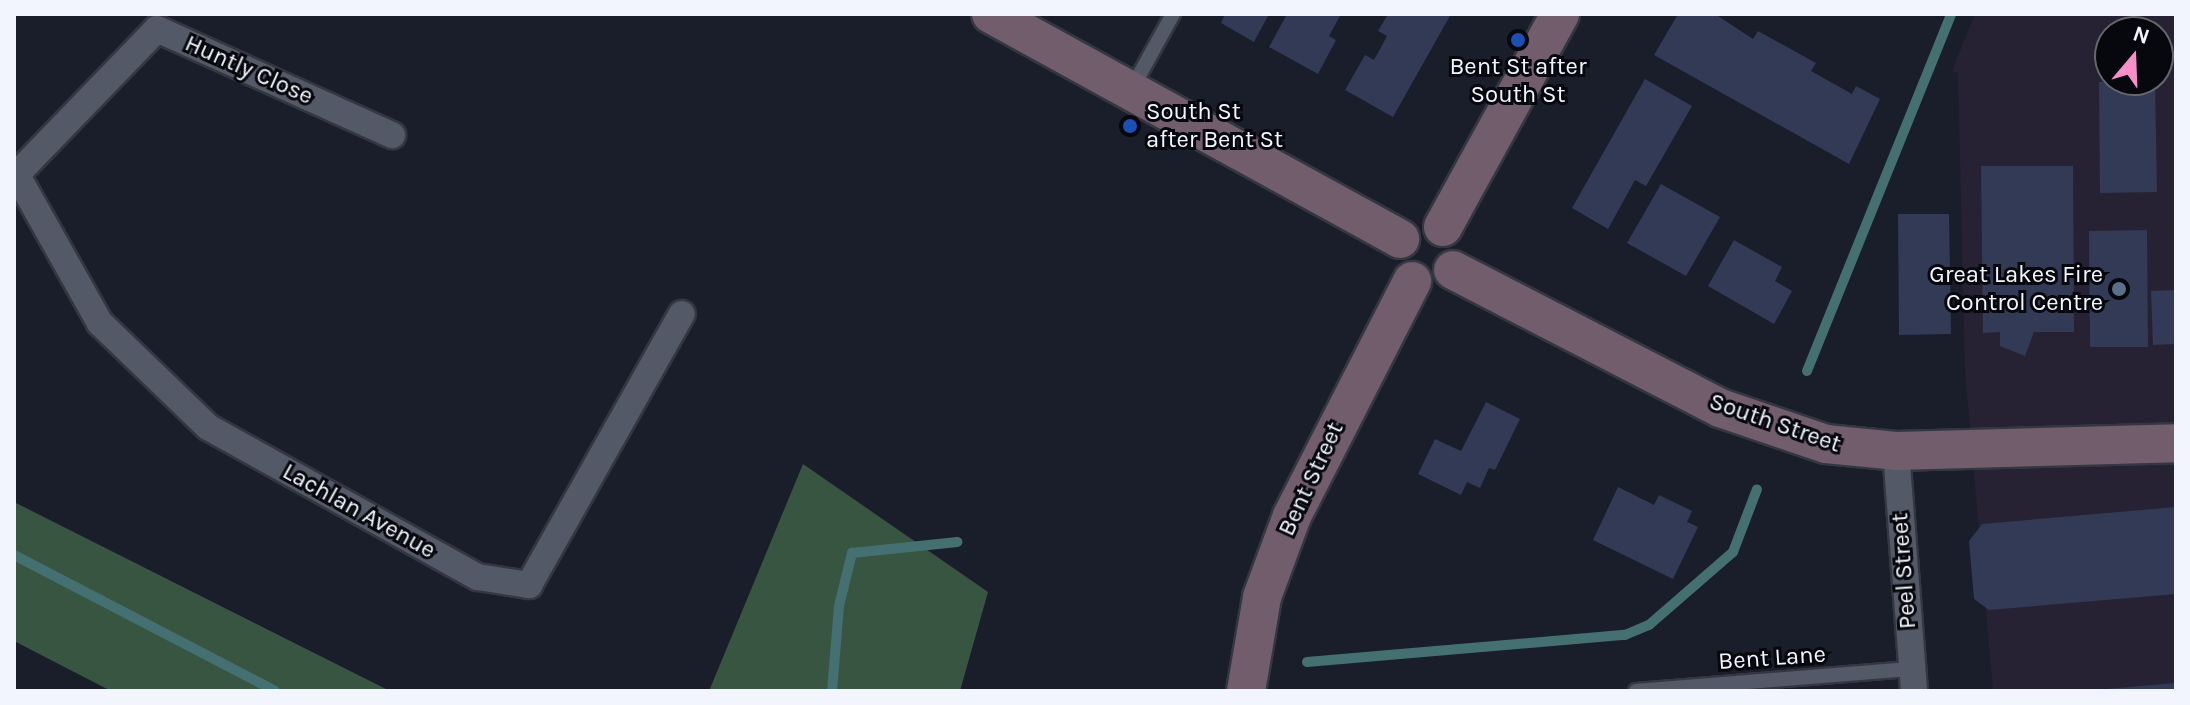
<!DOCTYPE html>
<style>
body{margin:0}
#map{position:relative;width:2190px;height:705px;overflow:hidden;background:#1a1d2a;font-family:Karla,sans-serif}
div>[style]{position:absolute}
.commercial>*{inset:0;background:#262233}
.forest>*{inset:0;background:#385542}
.stream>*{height:10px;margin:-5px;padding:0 5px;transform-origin:5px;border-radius:5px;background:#457072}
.building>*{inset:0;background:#333a55}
.roads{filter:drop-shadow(2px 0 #343741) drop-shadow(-2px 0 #343741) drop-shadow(0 2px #343741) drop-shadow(0 -2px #343741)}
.lane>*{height:14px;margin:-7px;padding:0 7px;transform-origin:7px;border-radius:7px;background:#545967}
.street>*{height:26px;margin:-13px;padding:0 13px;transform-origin:13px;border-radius:13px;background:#545967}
.secondary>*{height:38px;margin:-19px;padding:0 19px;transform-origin:19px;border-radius:19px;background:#725d6d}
.dots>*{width:22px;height:22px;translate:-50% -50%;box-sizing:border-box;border:4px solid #07080d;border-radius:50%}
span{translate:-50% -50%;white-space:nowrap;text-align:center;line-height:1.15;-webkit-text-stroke:6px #07080d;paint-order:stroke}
.poi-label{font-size:24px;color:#f2f5fe}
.left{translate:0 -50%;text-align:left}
.right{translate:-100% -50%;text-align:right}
.street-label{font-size:24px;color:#f2f5fe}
.frame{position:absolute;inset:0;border:16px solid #f2f5fe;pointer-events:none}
.north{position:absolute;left:2094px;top:16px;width:80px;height:80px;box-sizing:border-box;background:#07080d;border:2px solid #65676d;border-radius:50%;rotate:19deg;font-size:22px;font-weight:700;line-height:32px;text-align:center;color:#f2f5fe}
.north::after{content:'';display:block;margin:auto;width:28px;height:36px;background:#f98fc8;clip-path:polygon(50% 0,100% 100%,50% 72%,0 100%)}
</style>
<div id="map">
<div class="commercial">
<div style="clip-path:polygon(evenodd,1975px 14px,2176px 14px,2176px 691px,1993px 691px,1965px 371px,1958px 73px,1952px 71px,1975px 14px,2110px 32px,2158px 32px,2158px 80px,2110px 80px,2110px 32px)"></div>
</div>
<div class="forest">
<div style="clip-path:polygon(803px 464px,988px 592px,960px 691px,709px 691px)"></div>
<div style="clip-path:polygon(14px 502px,390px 691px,111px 691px,14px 641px)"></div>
</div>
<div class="stream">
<div style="left:1807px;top:371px;width:385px;rotate:-68deg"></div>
<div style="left:14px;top:555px;width:294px;rotate:27.5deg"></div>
<div style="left:1307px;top:662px;width:319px;rotate:-4.9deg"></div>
<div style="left:1625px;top:635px;width:26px;rotate:-23deg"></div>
<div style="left:1649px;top:625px;width:111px;rotate:-41deg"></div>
<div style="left:1733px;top:552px;width:67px;rotate:-69.1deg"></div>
<div style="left:832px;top:691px;width:85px;rotate:-85.3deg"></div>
<div style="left:839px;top:606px;width:55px;rotate:-76.2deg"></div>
<div style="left:852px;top:553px;width:106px;rotate:-6deg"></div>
</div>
<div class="building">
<div style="clip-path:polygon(1225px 14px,1269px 14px,1254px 42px,1221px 23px)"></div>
<div style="clip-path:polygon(1287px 14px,1341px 14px,1329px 36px,1336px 40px,1318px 74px,1269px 47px)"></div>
<div style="clip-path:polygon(1388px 14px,1451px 14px,1393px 117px,1345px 90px,1365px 55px,1374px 60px,1387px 36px,1378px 31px)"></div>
<div style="clip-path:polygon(1678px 14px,1715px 14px,1753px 39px,1758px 31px,1816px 63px,1811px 71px,1852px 94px,1856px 86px,1880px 99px,1849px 164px,1654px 55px)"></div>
<div style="clip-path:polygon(1645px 79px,1692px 106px,1646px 186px,1635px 180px,1608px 229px,1572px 208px)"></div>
<div style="clip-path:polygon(2099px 82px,2155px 82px,2157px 192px,2100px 193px)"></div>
<div style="clip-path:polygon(1981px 166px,2073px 166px,2074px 332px,2034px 332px,2025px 356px,2000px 346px,2000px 332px,1983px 333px)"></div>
<div style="clip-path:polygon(1661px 184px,1720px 217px,1686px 276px,1627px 243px)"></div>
<div style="clip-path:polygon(1898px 214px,1949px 214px,1951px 334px,1899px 335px)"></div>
<div style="clip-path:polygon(2147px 230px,2148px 347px,2090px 347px,2089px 231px)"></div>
<div style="clip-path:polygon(1734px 240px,1782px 267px,1775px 281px,1792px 291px,1774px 324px,1708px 286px)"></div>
<div style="clip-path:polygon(2176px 290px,2176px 344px,2153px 345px,2151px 291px)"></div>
<div style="clip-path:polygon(1486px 402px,1520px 419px,1495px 470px,1489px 468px,1480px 488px,1467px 482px,1461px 495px,1418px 474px,1435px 439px,1461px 451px)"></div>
<div style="clip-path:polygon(1618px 487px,1654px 505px,1659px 495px,1692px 511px,1687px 522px,1698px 527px,1673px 579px,1593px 540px)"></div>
<div style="clip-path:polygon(2176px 507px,2176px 594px,1989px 610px,1974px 599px,1969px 541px,1982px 524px)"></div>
<div style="clip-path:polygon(2176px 683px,2176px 691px,2106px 691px,2106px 689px)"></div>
</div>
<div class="roads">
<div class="lane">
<div style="left:1131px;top:90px;width:87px;rotate:-61.1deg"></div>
<div style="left:1636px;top:691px;width:277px;rotate:-4.6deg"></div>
</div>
<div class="street">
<div style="left:14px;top:170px;width:176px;rotate:60.7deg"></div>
<div style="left:100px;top:323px;width:150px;rotate:43.9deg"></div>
<div style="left:208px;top:427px;width:309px;rotate:29.1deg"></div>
<div style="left:478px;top:577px;width:52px;rotate:8.9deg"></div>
<div style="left:529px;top:585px;width:311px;rotate:-60.6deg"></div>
<div style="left:18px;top:173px;width:200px;rotate:-46deg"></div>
<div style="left:157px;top:29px;width:258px;rotate:24.3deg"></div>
<div style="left:1896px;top:451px;width:241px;rotate:85.7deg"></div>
</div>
<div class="secondary">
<div style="left:991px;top:14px;width:467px;rotate:28.8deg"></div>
<div style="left:1443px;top:227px;width:243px;rotate:-61.2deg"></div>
<div style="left:1453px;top:270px;width:301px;rotate:27.3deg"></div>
<div style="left:1720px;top:408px;width:112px;rotate:18.8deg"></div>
<div style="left:1826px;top:444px;width:70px;rotate:5.7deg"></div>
<div style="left:1896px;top:451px;width:280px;rotate:-1.6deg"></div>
<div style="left:1246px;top:691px;width:95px;rotate:-80.3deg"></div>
<div style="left:1262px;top:597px;width:86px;rotate:-69.7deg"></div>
<div style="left:1292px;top:516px;width:264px;rotate:-62.9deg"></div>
</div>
</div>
<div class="dots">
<div style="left:1518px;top:40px;background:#1a4fb4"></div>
<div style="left:1130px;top:126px;background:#1a4fb4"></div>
<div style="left:2119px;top:289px;background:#5c6f8a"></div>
</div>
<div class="poi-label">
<span style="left:1518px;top:81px">Bent St after<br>South St</span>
<span class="left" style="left:1146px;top:126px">South St<br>after Bent St</span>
<span class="right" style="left:2103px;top:289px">Great Lakes Fire<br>Control Centre</span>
</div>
<div class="street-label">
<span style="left:249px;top:70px;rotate:24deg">Huntly Close</span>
<span style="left:1775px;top:423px;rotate:19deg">South Street</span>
<span style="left:1311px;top:479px;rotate:-65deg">Bent Street</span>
<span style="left:359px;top:511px;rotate:29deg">Lachlan Avenue</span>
<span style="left:1904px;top:571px;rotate:-94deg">Peel Street</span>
<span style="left:1772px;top:658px;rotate:-4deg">Bent Lane</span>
</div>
<div class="frame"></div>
<div class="north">N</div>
</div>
